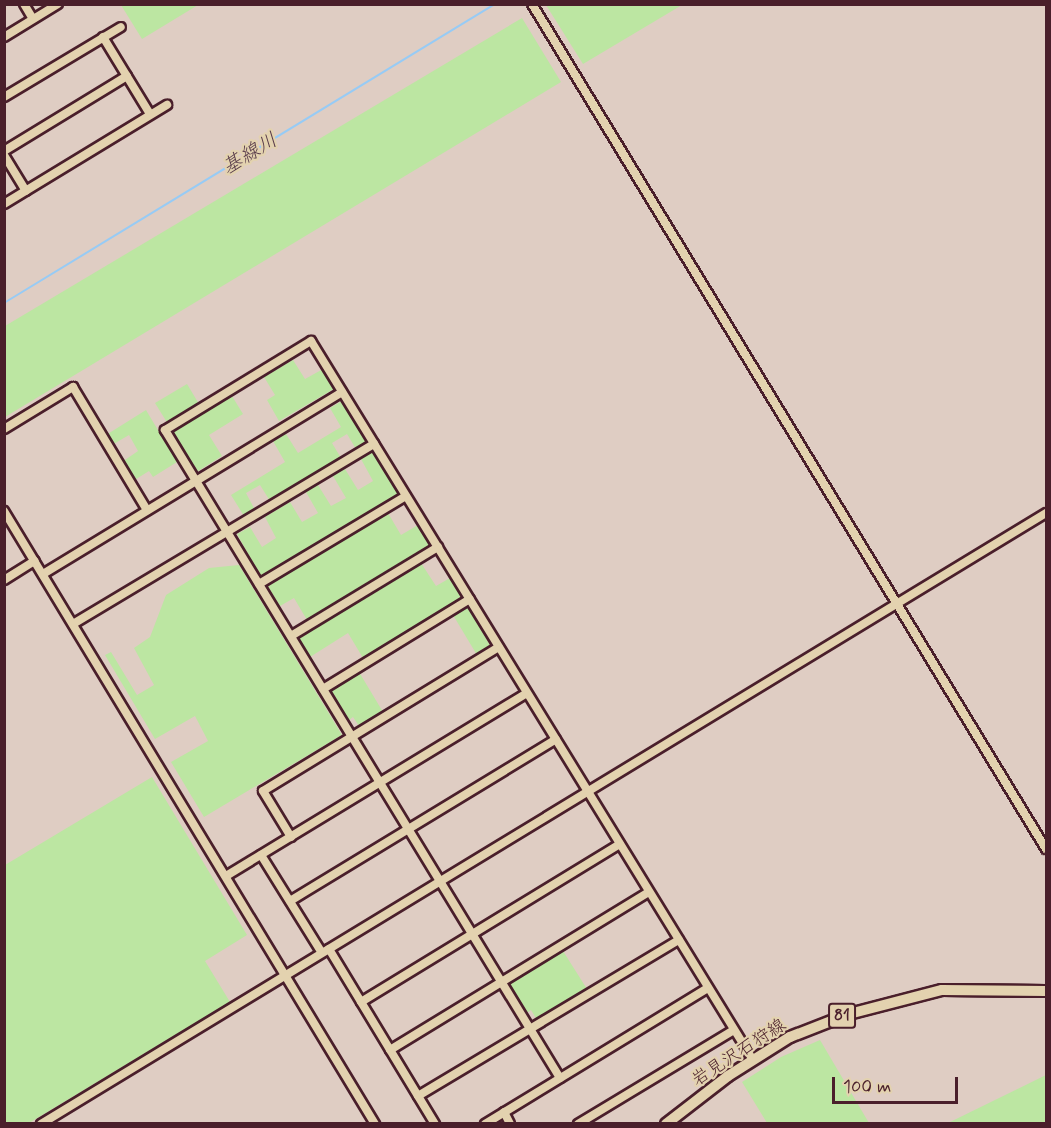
<!DOCTYPE html>
<meta charset="utf-8">
<style>
body{margin:0}
#map{position:relative;width:1051px;height:1128px;overflow:hidden;background:#dfcdc3;font-family:Mynerve,"Klee One",sans-serif}
div>[style]{position:absolute}
.green>*{inset:0;background:#bce6a2}
.stream>*{height:2px;margin:-1px;padding:0 1px;transform-origin:1px;border-radius:1px;background:#97cbf5}
.roads{filter:drop-shadow(2px 0 #4a1f2b) drop-shadow(-2px 0 #4a1f2b) drop-shadow(0 2px #4a1f2b) drop-shadow(0 -2px #4a1f2b)}
.minor>*{height:8px;margin:-4px;padding:0 4px;transform-origin:4px;border-radius:4px;background:#e3d2af}
.major>*{height:10px;margin:-5px;padding:0 5px;transform-origin:5px;border-radius:5px;background:#e3d2af}
span{translate:-50% -50%;white-space:nowrap;text-align:center;line-height:1.15;-webkit-text-stroke:4.5px #e3d2af;paint-order:stroke}
.shield-label span{padding:2px 4px;background:#e3d2af;border:2px solid;border-radius:4px;-webkit-text-stroke-width:0}
.shield-label{font-size:16px;color:#4a1f2b;font-weight:700}
.street-label{font-size:18px;color:#4a1f2b}
.water-label{font-size:20px;color:#563949;font-style:italic}
.frame{position:absolute;inset:0;border:6px solid #4a1f2b;pointer-events:none}
.scale{position:absolute;left:832px;top:1077px;width:126px;height:27px;box-sizing:border-box;border:3px solid #4a1f2b;border-top:0;padding-left:8px;font-size:18px;line-height:21px;white-space:nowrap;color:#4a1f2b;-webkit-text-stroke:4px #e3d2af;paint-order:stroke}
</style>
<div id="map">
<div class="green">
<div style="clip-path:polygon(121px 5px,198px 5px,142px 39px)"></div>
<div style="clip-path:polygon(546px 5px,682px 5px,583px 64px)"></div>
<div style="clip-path:polygon(522px 18px,561px 82px,5px 417px,5px 326px)"></div>
<div style="clip-path:polygon(293px 360px,305px 379px,323px 369px,334px 389px,279px 421px,267px 400px,275px 395px,264px 377px)"></div>
<div style="clip-path:polygon(187px 384px,199px 404px,168px 424px,155px 403px)"></div>
<div style="clip-path:polygon(232px 396px,243px 414px,209px 435px,222px 456px,195px 473px,171px 433px)"></div>
<div style="clip-path:polygon(342px 401px,366px 442px,356px 449px,347px 434px,332px 443px,341px 458px,270px 501px,260px 485px,246px 493px,255px 510px,244px 516px,231px 495px,285px 462px,273px 441px,286px 434px,298px 453px,341px 427px,330px 408px)"></div>
<div style="clip-path:polygon(146px 410px,177px 462px,153px 477px,149px 471px,133px 481px,122px 462px,138px 451px,129px 435px,112px 445px,106px 435px)"></div>
<div style="clip-path:polygon(374px 451px,400px 495px,261px 577px,237px 534px,250px 527px,262px 547px,276px 538px,265px 517px,290px 502px,302px 522px,318px 513px,306px 492px,318px 485px,331px 506px,346px 498px,333px 476px,345px 469px,358px 490px,373px 481px,361px 459px)"></div>
<div style="clip-path:polygon(388px 513px,401px 535px,418px 525px,431px 546px,307px 620px,294px 598px,280px 606px,267px 585px)"></div>
<div style="clip-path:polygon(421px 563px,436px 586px,450px 578px,462px 597px,363px 658px,348px 633px,310px 657px,298px 638px)"></div>
<div style="clip-path:polygon(239px 565px,342px 735px,204px 817px,171px 762px,208px 741px,195px 716px,155px 739px,105px 655px,111px 652px,137px 695px,154px 685px,134px 648px,150px 637px,166px 595px,209px 568px)"></div>
<div style="clip-path:polygon(467px 606px,491px 647px,477px 655px,453px 615px)"></div>
<div style="clip-path:polygon(359px 672px,383px 712px,359px 726px,353px 717px,349px 720px,332px 692px,333px 688px)"></div>
<div style="clip-path:polygon(152px 777px,247px 935px,205px 961px,230px 1002px,29px 1123px,5px 1123px,5px 865px)"></div>
<div style="clip-path:polygon(563px 951px,587px 989px,537px 1020px,531px 1010px,527px 1013px,511px 986px,511px 983px)"></div>
<div style="clip-path:polygon(820px 1040px,869px 1123px,767px 1123px,742px 1082px,781px 1057px)"></div>
<div style="clip-path:polygon(1046px 1075px,1046px 1123px,948px 1123px)"></div>
</div>
<div class="stream">
<div style="left:4px;top:303px;width:575px;rotate:-31.34deg"></div>
</div>
<div class="roads">
<div class="minor">
<div style="left:24px;top:4px;width:17px;rotate:59deg"></div>
<div style="left:532px;top:4px;width:989px;rotate:58.69deg"></div>
<div style="left:4px;top:37px;width:63px;rotate:-31.4deg"></div>
<div style="left:103px;top:37px;width:90px;rotate:58.6deg"></div>
<div style="left:4px;top:97px;width:136px;rotate:-30.9deg"></div>
<div style="left:4px;top:151px;width:144px;rotate:-31.4deg"></div>
<div style="left:4px;top:155px;width:42px;rotate:58.6deg"></div>
<div style="left:4px;top:204px;width:191px;rotate:-31.3deg"></div>
<div style="left:4px;top:429px;width:81px;rotate:-31.3deg"></div>
<div style="left:73px;top:387px;width:144px;rotate:59deg"></div>
<div style="left:4px;top:511px;width:717px;rotate:58.82deg"></div>
<div style="left:43px;top:574px;width:350px;rotate:-31.3deg"></div>
<div style="left:4px;top:580px;width:36px;rotate:-32deg"></div>
<div style="left:259px;top:584px;width:171px;rotate:-30.9deg"></div>
<div style="left:73px;top:624px;width:351px;rotate:-30.9deg"></div>
<div style="left:291px;top:636px;width:172px;rotate:-31.2deg"></div>
<div style="left:323px;top:689px;width:172px;rotate:-31.5deg"></div>
<div style="left:291px;top:837px;width:54px;rotate:-121.3deg"></div>
<div style="left:263px;top:791px;width:276px;rotate:-31.4deg"></div>
<div style="left:261px;top:855px;width:115px;rotate:58.1deg"></div>
<div style="left:226px;top:876px;width:352px;rotate:-31.3deg"></div>
<div style="left:290px;top:901px;width:311px;rotate:-31.3deg"></div>
<div style="left:329px;top:949px;width:205px;rotate:58.8deg"></div>
<div style="left:361px;top:1002px;width:303px;rotate:-31.4deg"></div>
<div style="left:390px;top:1050px;width:303px;rotate:-31.4deg"></div>
<div style="left:560px;top:1078px;width:759px;rotate:-121.37deg"></div>
<div style="left:165px;top:430px;width:171px;rotate:-31.4deg"></div>
<div style="left:311px;top:341px;width:844px;rotate:58.42deg"></div>
<div style="left:418px;top:1096px;width:304px;rotate:-30.9deg"></div>
<div style="left:504px;top:1112px;width:13px;rotate:63deg"></div>
<div style="left:41px;top:1124px;width:1176px;rotate:-31.3deg"></div>
<div style="left:485px;top:1124px;width:261px;rotate:-31.4deg"></div>
<div style="left:578px;top:1124px;width:182px;rotate:-31.1deg"></div>
</div>
<div class="major">
<div style="left:666px;top:1124px;width:78px;rotate:-37.7deg"></div>
<div style="left:728px;top:1076px;width:73px;rotate:-32.2deg"></div>
<div style="left:790px;top:1037px;width:63px;rotate:-21.3deg"></div>
<div style="left:849px;top:1014px;width:96px;rotate:-14.5deg"></div>
<div style="left:942px;top:990px;width:104px;rotate:0.6deg"></div>
</div>
</div>
<div class="shield-label">
<span style="left:842px;top:1016px">81</span>
</div>
<div class="street-label">
<span style="left:739px;top:1053px;rotate:-33deg">岩見沢石狩線</span>
</div>
<div class="water-label">
<span style="left:250px;top:154px;rotate:-31deg">基線川</span>
</div>
<div class="frame"></div>
<div class="scale">100 m</div>
</div>
